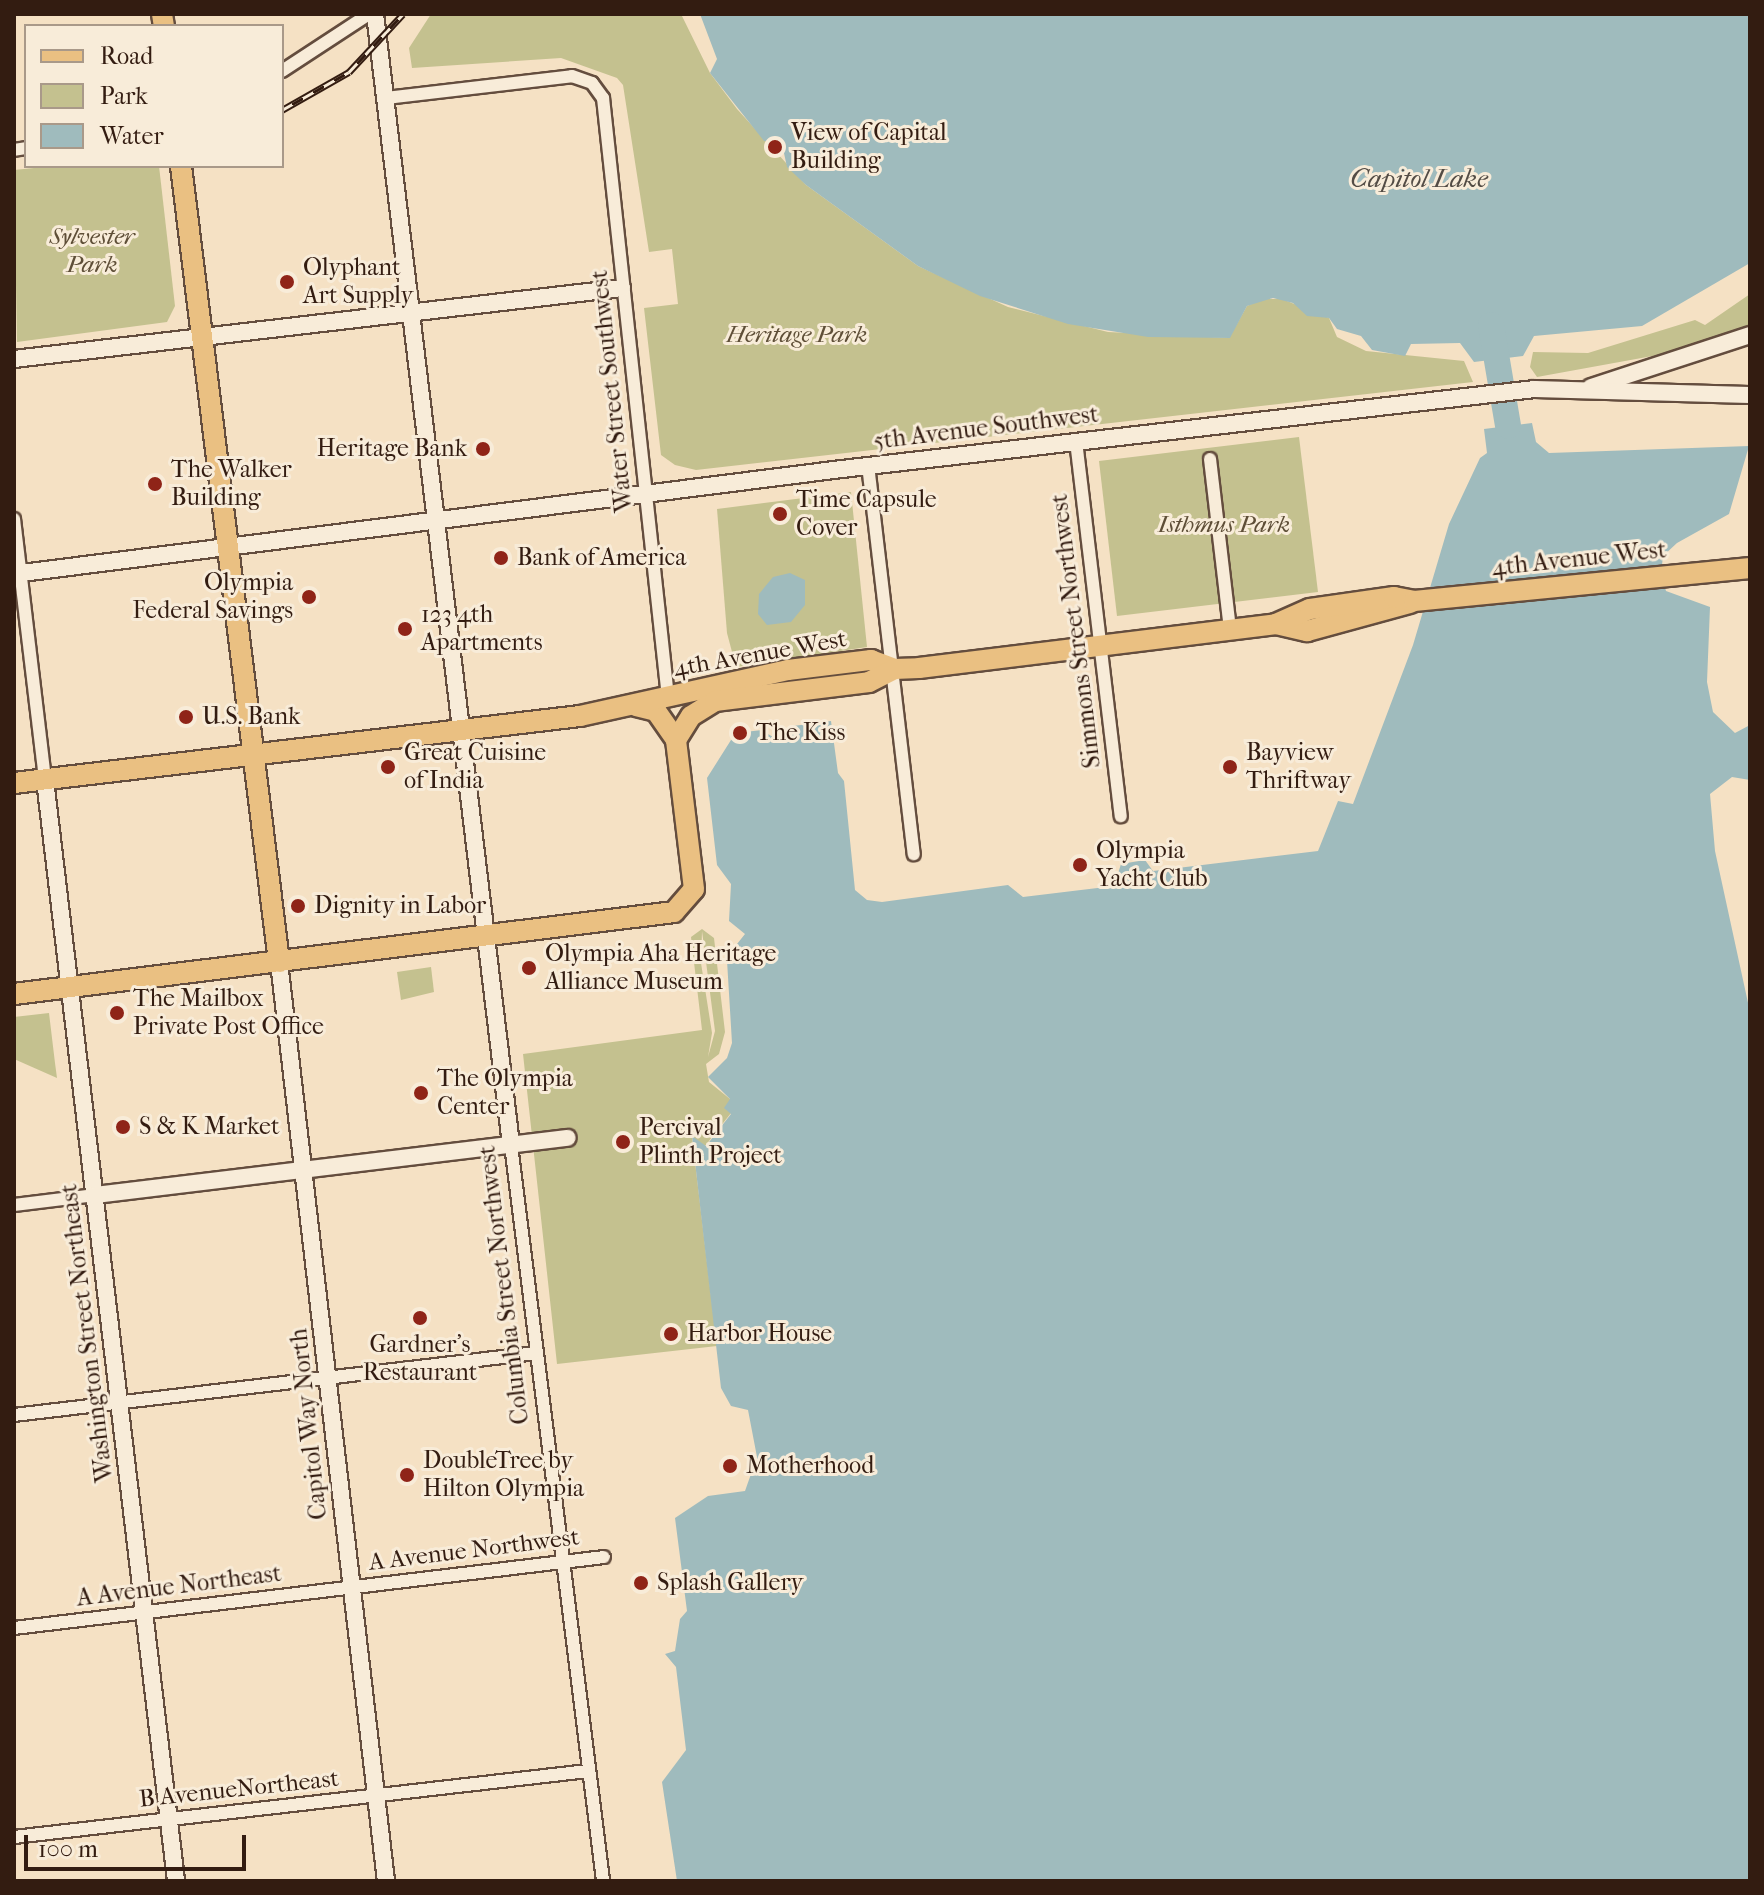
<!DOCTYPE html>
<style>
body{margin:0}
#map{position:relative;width:1764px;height:1895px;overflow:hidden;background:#f5e1c4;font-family:"IM FELL French Canon",serif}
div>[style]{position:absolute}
.green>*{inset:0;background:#c4c18f}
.water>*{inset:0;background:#9fbbbd}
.river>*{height:26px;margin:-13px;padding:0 13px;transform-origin:13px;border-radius:13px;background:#9fbbbd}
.roads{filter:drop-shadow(2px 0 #644d3e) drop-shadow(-2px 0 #644d3e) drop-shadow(0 2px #644d3e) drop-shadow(0 -2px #644d3e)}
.minor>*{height:12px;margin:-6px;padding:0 6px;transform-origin:6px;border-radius:6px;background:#f8ecd9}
.tertiary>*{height:16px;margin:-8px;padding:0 8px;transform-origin:8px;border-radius:8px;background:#f8ecd9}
.primary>*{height:20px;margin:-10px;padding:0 10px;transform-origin:10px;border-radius:10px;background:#eac082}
.rail>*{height:7px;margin-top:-3.5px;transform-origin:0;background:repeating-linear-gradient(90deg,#f8ecd9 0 12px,#331c11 0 24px);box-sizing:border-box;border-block:2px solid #331c11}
.dots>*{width:22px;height:22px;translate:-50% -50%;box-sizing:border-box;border:4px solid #f8ecd9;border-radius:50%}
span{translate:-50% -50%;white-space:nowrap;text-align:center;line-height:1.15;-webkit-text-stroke:6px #f8ecd9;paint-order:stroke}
.poi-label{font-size:24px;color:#331c11}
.left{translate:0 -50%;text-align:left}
.right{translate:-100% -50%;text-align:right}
.park-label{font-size:24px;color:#5e4e37;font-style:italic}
.street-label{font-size:24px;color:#331c11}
.water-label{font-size:26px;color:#534c45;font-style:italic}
.frame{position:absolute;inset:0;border:16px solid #331c11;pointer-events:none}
.legend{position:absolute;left:24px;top:24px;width:260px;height:144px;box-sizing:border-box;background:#f8ecd9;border:2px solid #a99989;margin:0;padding:10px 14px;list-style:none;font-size:24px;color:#331c11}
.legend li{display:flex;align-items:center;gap:16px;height:40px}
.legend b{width:40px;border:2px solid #a99989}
.scale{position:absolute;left:24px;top:1835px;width:222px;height:36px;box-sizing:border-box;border:4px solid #331c11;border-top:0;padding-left:10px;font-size:24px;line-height:28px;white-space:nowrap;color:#331c11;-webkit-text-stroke:6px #f8ecd9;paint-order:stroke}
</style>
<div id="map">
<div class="green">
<div style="clip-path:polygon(431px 14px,681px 14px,710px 73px,737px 109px,806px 185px,918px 266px,1008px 307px,1108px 332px,1229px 338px,1247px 306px,1263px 299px,1282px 299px,1329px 318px,1337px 337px,1366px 351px,1464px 361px,1473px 382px,696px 470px,675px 465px,661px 455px,644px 308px,678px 304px,672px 249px,649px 252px,623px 85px,617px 78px,561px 58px,412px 68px,409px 48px)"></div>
<div style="clip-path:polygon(54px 166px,159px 166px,175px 306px,167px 322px,17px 342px,14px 170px)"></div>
<div style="clip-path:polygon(1750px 294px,1750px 325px,1702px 347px,1537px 377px,1530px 367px,1533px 352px,1588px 353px,1695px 320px,1705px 325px)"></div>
<div style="clip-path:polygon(1299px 437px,1318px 592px,1117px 616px,1099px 461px)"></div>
<div style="clip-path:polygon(851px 492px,867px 647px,736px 667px,727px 633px,717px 509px)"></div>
<div style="clip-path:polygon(evenodd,702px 929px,714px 938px,725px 1032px,719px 1054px,706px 1064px,709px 1082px,730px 1099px,731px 1113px,705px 1146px,692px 1137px,717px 1346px,557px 1364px,523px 1054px,702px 1030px,691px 937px,702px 929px,702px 931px,715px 1031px,708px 1057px,712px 1033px,701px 963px,702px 931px)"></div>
<div style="clip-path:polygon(431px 967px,434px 992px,401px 1000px,397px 972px)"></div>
<div style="clip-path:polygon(49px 1013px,55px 1063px,57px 1078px,14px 1059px,14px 1017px)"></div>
</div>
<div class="water">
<div style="clip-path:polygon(700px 14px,1750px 14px,1750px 263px,1642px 326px,1534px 336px,1523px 356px,1474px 362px,1460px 343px,1411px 344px,1405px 356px,1372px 350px,1361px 336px,1337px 329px,1329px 318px,1307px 316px,1293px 303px,1273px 298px,1247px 306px,1230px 338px,1148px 337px,1068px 324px,980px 296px,918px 266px,806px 185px,787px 167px,782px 144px,764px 141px,710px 73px,717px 59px)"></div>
<div style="clip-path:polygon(1532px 423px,1536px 442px,1549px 453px,1749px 446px,1729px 514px,1677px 543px,1663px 556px,1661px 574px,1666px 591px,1710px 607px,1707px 682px,1713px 712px,1735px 733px,1750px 725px,1750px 780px,1732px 777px,1710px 794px,1715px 851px,1750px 1012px,1750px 1881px,677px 1881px,662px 1782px,686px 1750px,676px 1667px,665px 1654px,675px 1651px,680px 1619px,687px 1611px,675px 1518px,708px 1496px,745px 1491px,757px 1457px,748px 1410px,731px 1406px,721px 1388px,692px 1136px,706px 1146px,731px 1114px,724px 1108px,730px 1099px,708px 1077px,727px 1058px,732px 1043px,726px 944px,733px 949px,745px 934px,729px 921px,731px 884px,717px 865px,707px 778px,731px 740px,745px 732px,762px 730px,779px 741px,793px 726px,831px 721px,838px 773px,844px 781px,855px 890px,867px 900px,882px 902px,1008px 885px,1023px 897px,1114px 886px,1121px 864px,1145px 860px,1153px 871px,1318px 851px,1338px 801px,1353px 804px,1413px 645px,1449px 524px,1480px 458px,1487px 453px,1484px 429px)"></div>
<div style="clip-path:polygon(790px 573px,805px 580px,805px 605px,791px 622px,767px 625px,758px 614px,759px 594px,773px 577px)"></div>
</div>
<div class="river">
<div style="left:1491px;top:325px;width:102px;rotate:80.4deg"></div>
</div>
<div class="roads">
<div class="minor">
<div style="left:282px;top:71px;width:104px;rotate:-33.2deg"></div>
<div style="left:386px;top:98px;width:187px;rotate:-6.7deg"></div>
<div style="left:572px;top:76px;width:21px;rotate:19deg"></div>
<div style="left:592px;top:83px;width:19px;rotate:54deg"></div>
<div style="left:603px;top:98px;width:603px;rotate:83.81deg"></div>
<div style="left:14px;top:150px;width:12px;rotate:-9deg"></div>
<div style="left:1076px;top:441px;width:378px;rotate:83.2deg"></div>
<div style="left:1210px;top:459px;width:172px;rotate:83.3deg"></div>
<div style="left:868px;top:465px;width:392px;rotate:83.3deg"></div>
<div style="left:14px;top:519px;width:263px;rotate:83.2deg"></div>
<div style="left:511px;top:1145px;width:742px;rotate:82.87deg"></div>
<div style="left:14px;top:1205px;width:82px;rotate:-7deg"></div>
<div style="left:14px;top:1415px;width:526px;rotate:-6.77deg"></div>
<div style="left:14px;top:1628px;width:594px;rotate:-6.86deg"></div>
<div style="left:14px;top:1837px;width:578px;rotate:-6.56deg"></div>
</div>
<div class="tertiary">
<div style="left:375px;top:14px;width:1139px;rotate:83.14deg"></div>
<div style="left:14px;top:359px;width:612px;rotate:-6.66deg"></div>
<div style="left:1591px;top:387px;width:167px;rotate:-18.1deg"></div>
<div style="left:14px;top:574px;width:835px;rotate:-7.23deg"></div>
<div style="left:842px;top:469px;width:697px;rotate:-6.59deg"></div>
<div style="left:1534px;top:389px;width:216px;rotate:1.6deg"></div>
<div style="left:45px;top:780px;width:1109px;rotate:83.21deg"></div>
<div style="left:279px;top:962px;width:925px;rotate:83.36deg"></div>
<div style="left:95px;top:1195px;width:476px;rotate:-6.9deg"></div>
</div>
<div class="primary">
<div style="left:162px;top:14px;width:12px;rotate:81deg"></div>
<div style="left:181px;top:166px;width:802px;rotate:82.98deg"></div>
<div style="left:1276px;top:624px;width:32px;rotate:13deg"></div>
<div style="left:1307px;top:631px;width:107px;rotate:-15.2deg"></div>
<div style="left:636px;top:706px;width:21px;rotate:14deg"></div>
<div style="left:656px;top:711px;width:35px;rotate:55deg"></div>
<div style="left:14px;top:783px;width:570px;rotate:-6.75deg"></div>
<div style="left:580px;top:716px;width:213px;rotate:-12.5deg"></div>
<div style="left:788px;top:670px;width:84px;rotate:-6.9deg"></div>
<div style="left:871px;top:660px;width:25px;rotate:21deg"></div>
<div style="left:894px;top:669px;width:25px;rotate:-2deg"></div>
<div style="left:919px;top:668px;width:360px;rotate:-7deg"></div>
<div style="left:1276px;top:624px;width:37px;rotate:-24deg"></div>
<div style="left:1310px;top:609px;width:85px;rotate:-8.1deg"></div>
<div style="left:1394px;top:597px;width:20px;rotate:11deg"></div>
<div style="left:1414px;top:601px;width:338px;rotate:-5.6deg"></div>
<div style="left:14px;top:994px;width:665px;rotate:-7.08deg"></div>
<div style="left:674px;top:912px;width:30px;rotate:-49deg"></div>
<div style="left:694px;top:889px;width:150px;rotate:-96.9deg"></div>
<div style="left:676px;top:740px;width:28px;rotate:-58deg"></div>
<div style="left:691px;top:716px;width:28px;rotate:-32deg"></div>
<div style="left:715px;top:701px;width:155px;rotate:-7deg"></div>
<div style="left:869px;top:682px;width:28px;rotate:-27deg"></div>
</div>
</div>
<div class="rail">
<div style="left:282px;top:110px;width:77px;rotate:-29.6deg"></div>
<div style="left:349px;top:72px;width:79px;rotate:-47deg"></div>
</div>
<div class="dots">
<div style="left:775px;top:147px;background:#8f2418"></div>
<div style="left:287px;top:282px;background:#8f2418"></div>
<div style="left:483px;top:449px;background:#8f2418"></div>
<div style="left:155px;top:484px;background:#8f2418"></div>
<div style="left:780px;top:514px;background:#8f2418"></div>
<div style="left:501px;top:558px;background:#8f2418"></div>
<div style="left:309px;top:597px;background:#8f2418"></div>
<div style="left:405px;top:629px;background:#8f2418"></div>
<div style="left:186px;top:717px;background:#8f2418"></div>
<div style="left:740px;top:733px;background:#8f2418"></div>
<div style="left:388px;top:767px;background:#8f2418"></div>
<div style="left:1230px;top:767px;background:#8f2418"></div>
<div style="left:1080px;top:865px;background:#8f2418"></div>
<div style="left:298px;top:906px;background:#8f2418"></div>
<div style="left:529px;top:968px;background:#8f2418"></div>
<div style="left:117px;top:1013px;background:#8f2418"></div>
<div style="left:421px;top:1093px;background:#8f2418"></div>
<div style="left:123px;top:1127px;background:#8f2418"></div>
<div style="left:623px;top:1142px;background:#8f2418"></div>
<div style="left:420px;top:1318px;background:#8f2418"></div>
<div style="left:671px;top:1334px;background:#8f2418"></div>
<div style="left:730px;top:1466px;background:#8f2418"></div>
<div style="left:407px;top:1475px;background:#8f2418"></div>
<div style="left:641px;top:1583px;background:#8f2418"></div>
</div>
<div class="poi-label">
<span class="left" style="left:791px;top:147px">View of Capital<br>Building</span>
<span class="left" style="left:303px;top:282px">Olyphant<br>Art Supply</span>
<span class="right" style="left:467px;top:449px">Heritage Bank</span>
<span class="left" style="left:171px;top:484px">The Walker<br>Building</span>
<span class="left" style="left:796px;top:514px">Time Capsule<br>Cover</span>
<span class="left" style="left:517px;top:558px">Bank of America</span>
<span class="right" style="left:293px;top:597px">Olympia<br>Federal Savings</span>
<span class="left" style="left:421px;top:629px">123 4th<br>Apartments</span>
<span class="left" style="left:202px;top:717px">U.S. Bank</span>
<span class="left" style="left:756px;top:733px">The Kiss</span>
<span class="left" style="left:404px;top:767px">Great Cuisine<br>of India</span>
<span class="left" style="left:1246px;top:767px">Bayview<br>Thriftway</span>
<span class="left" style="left:1096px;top:865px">Olympia<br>Yacht Club</span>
<span class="left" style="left:314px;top:906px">Dignity in Labor</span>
<span class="left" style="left:545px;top:968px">Olympia Aha Heritage<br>Alliance Museum</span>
<span class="left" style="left:133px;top:1013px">The Mailbox<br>Private Post Office</span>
<span class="left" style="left:437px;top:1093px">The Olympia<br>Center</span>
<span class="left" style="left:139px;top:1127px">S &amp; K Market</span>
<span class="left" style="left:639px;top:1142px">Percival<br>Plinth Project</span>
<span class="left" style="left:687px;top:1334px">Harbor House</span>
<span style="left:420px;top:1359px">Gardner's<br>Restaurant</span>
<span class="left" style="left:423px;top:1475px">DoubleTree by<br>Hilton Olympia</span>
<span class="left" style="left:746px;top:1466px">Motherhood</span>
<span class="left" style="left:657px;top:1583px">Splash Gallery</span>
</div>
<div class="park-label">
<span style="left:92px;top:251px">Sylvester<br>Park</span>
<span style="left:797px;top:335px">Heritage Park</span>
<span style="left:1224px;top:525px">Isthmus Park</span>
</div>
<div class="street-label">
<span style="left:612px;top:391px;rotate:-96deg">Water Street Southwest</span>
<span style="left:986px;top:428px;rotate:-7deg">5th Avenue Southwest</span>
<span style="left:1579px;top:559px;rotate:-6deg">4th Avenue West</span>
<span style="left:1076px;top:631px;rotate:-97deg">Simmons Street Northwest</span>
<span style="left:760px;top:654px;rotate:-10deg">4th Avenue West</span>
<span style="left:504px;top:1285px;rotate:-97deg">Columbia Street Northwest</span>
<span style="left:87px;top:1333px;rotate:-97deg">Washington Street Northeast</span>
<span style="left:309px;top:1424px;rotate:-96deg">Capitol Way North</span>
<span style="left:474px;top:1550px;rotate:-7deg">A Avenue Northwest</span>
<span style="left:179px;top:1586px;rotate:-7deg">A Avenue Northeast</span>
<span style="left:239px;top:1789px;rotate:-6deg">B AvenueNortheast</span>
</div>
<div class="water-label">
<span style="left:1419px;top:179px">Capitol Lake</span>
</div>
<div class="frame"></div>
<ul class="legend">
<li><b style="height:10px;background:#eac082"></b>Road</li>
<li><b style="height:22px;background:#c4c18f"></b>Park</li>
<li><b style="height:22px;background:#9fbbbd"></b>Water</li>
</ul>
<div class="scale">100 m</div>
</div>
